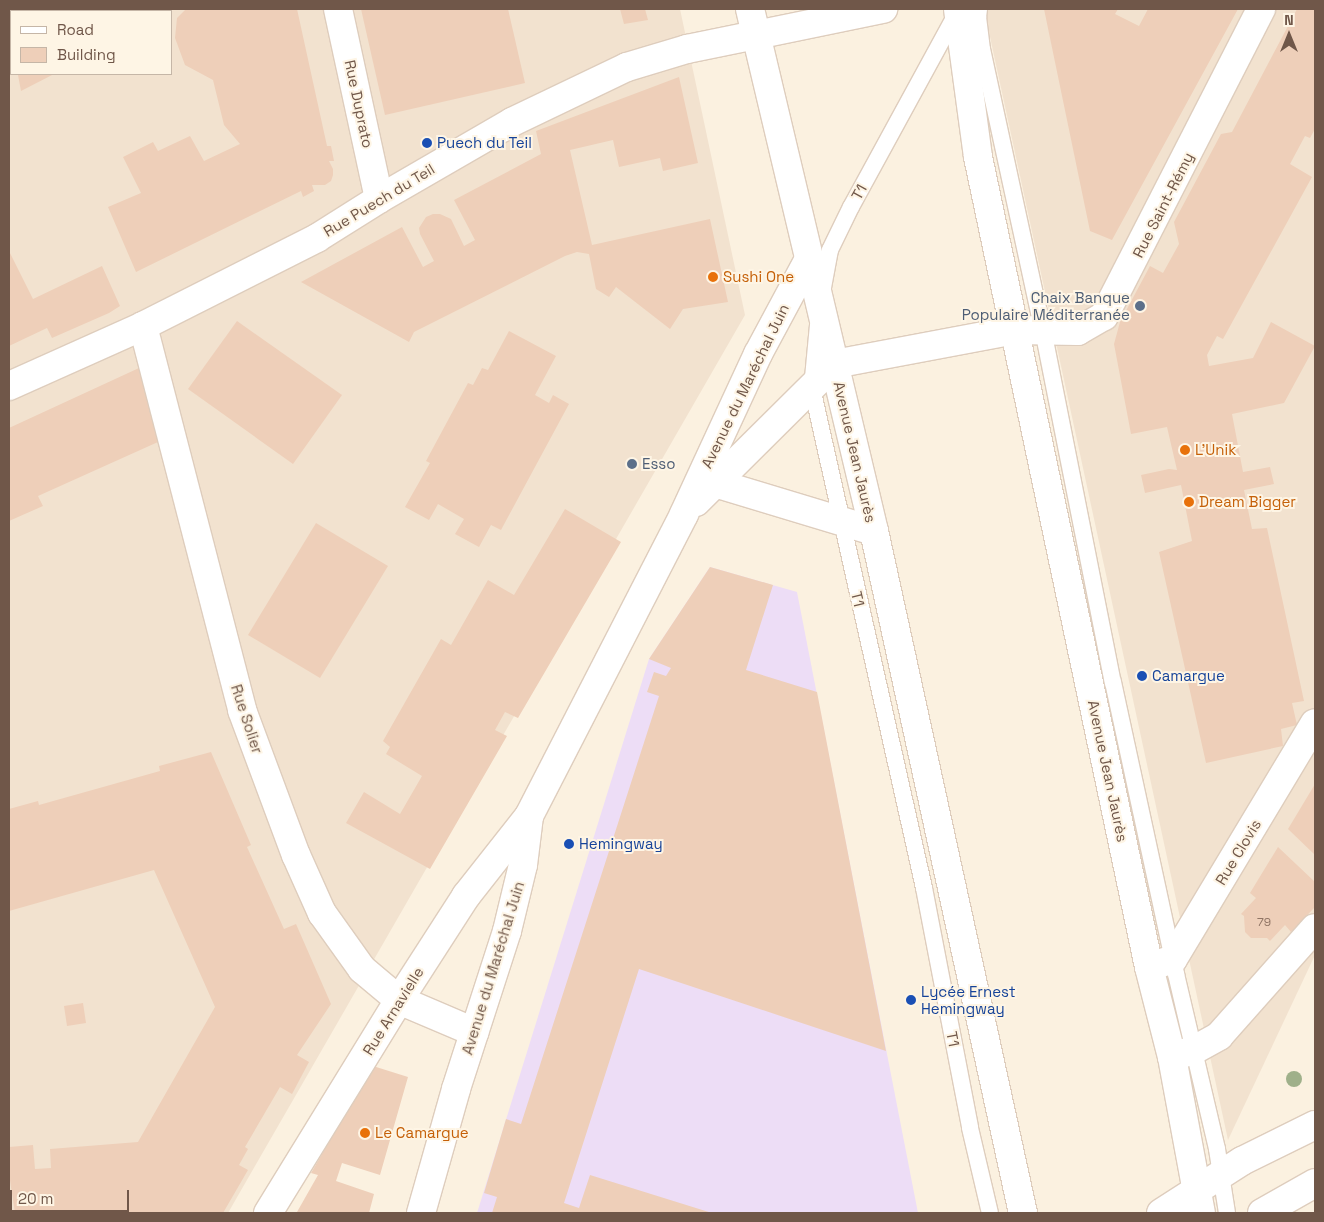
<!DOCTYPE html>
<meta charset="utf-8">
<style>
body{margin:0}
#map{position:relative;width:1324px;height:1222px;overflow:hidden;background:#fbf1e0;font-family:"Space Grotesk",sans-serif}
div>[style]{position:absolute}
.residential>*{inset:0;background:#f2e2cf}
.education>*{inset:0;background:#edddf6}
.building>*{inset:0;background:#eecfb9}
.roads{filter:drop-shadow(1px 0 #decdbd) drop-shadow(-1px 0 #decdbd) drop-shadow(0 1px #decdbd) drop-shadow(0 -1px #decdbd)}
.service>*{height:16px;margin:-8px;padding:0 8px;transform-origin:8px;border-radius:8px;background:#fff}
.minor>*{height:28px;margin:-14px;padding:0 14px;transform-origin:14px;border-radius:14px;background:#fff}
.tertiary>*{height:28px;margin:-14px;padding:0 14px;transform-origin:14px;border-radius:14px;background:#fff}
.secondary>*{height:28px;margin:-14px;padding:0 14px;transform-origin:14px;border-radius:14px;background:#fff}
.trees>*{width:16px;height:16px;margin:-8px;border-radius:50%;background:#9fb08a}
.dots>*{width:14px;height:14px;translate:-50% -50%;box-sizing:border-box;border:2px solid #fef5e5;border-radius:50%}
span{translate:-50% -50%;white-space:nowrap;text-align:center;line-height:1.15;-webkit-text-stroke:4px #fef5e5;paint-order:stroke}
.number-label{font-size:12px;color:#907565}
.number-label span{-webkit-text-stroke-width:0}
.street-label{font-size:15px;color:#705749}
.transit-label{font-size:15px;color:#164399}
.left{translate:0 -50%;text-align:left}
.food-label{font-size:15px;color:#c56008}
.service-label{font-size:15px;color:#4e5e75}
.right{translate:-100% -50%;text-align:right}
.frame{position:absolute;inset:0;border:10px solid #705749;pointer-events:none}
.legend{position:absolute;left:10px;top:10px;width:162px;height:65px;box-sizing:border-box;background:#fef5e5;border:1px solid #c5b6a7;margin:0;padding:6px 9px;list-style:none;font-size:15px;color:#705749}
.legend li{display:flex;align-items:center;gap:10px;height:25px}
.legend b{width:25px;border:1px solid #c5b6a7}
.north{position:absolute;left:1264px;top:10px;width:50px;height:50px;-webkit-text-stroke:4px #fef5e5;paint-order:stroke;rotate:0deg;font-size:14px;font-weight:700;line-height:20px;text-align:center;color:#705749}
.north::after{content:'';display:block;margin:auto;width:18px;height:22px;background:#705749;clip-path:polygon(50% 0,100% 100%,50% 72%,0 100%)}
.scale{position:absolute;left:10px;top:1190px;width:119px;height:22px;box-sizing:border-box;border:2px solid #705749;border-top:0;padding-left:6px;font-size:15px;line-height:18px;white-space:nowrap;color:#705749;-webkit-text-stroke:4px #fef5e5;paint-order:stroke}
</style>
<div id="map">
<div class="residential">
<div style="clip-path:polygon(evenodd,9px 9px,680px 9px,745px 315px,228px 1213px,9px 1213px,9px 9px,11px 11px,171px 11px,171px 74px,11px 74px,11px 11px)"></div>
<div style="clip-path:polygon(984px 9px,1315px 9px,1315px 955px,1228px 1140px)"></div>
</div>
<div class="education">
<div style="clip-path:polygon(710px 567px,797px 592px,918px 1213px,477px 1213px,649px 659px)"></div>
</div>
<div class="building">
<div style="clip-path:polygon(9px 9px,80px 9px,81px 11px,21px 10px,11px 11px,9px 16px)"></div>
<div style="clip-path:polygon(186px 9px,297px 9px,327px 146px,331px 146px,334px 161px,329px 161px,333px 169px,333px 175px,331px 181px,325px 185px,312px 185px,314px 191px,303px 197px,301px 191px,136px 272px,108px 207px,141px 193px,123px 157px,153px 142px,158px 151px,190px 136px,204px 161px,240px 144px,224px 125px,213px 80px,185px 65px,175px 38px,177px 18px)"></div>
<div style="clip-path:polygon(361px 9px,508px 9px,525px 83px,385px 115px)"></div>
<div style="clip-path:polygon(620px 9px,645px 9px,648px 20px,624px 24px)"></div>
<div style="clip-path:polygon(1044px 9px,1118px 9px,1115px 14px,1139px 26px,1148px 9px,1238px 9px,1112px 240px,1090px 231px)"></div>
<div style="clip-path:polygon(1297px 9px,1315px 9px,1315px 129px,1310px 138px,1305px 136px,1290px 164px,1312px 177px,1223px 339px,1217px 336px,1207px 355px,1209px 366px,1253px 358px,1271px 322px,1315px 346px,1284px 403px,1232px 414px,1243px 472px,1270px 467px,1274px 484px,1244px 490px,1252px 529px,1267px 528px,1304px 701px,1292px 703px,1297px 725px,1281px 729px,1283px 746px,1206px 763px,1159px 552px,1192px 541px,1181px 485px,1145px 493px,1141px 475px,1169px 469px,1177px 470px,1167px 427px,1131px 434px,1114px 344px,1120px 322px,1150px 266px,1163px 273px,1179px 244px,1174px 222px,1221px 134px,1232px 132px)"></div>
<div style="clip-path:polygon(21px 74px,54px 74px,21px 91px,18px 75px)"></div>
<div style="clip-path:polygon(679px 77px,698px 163px,663px 171px,660px 158px,619px 167px,613px 140px,570px 150px,592px 245px,710px 219px,728px 302px,683px 309px,670px 329px,616px 287px,609px 297px,596px 289px,589px 254px,577px 252px,565px 256px,414px 332px,409px 342px,301px 282px,402px 227px,423px 267px,434px 261px,420px 234px,419px 228px,426px 217px,433px 214px,440px 214px,451px 219px,464px 246px,475px 240px,454px 200px,541px 154px,536px 131px)"></div>
<div style="clip-path:polygon(9px 251px,33px 299px,102px 266px,120px 306px,109px 313px,52px 338px,47px 328px,9px 346px)"></div>
<div style="clip-path:polygon(237px 321px,342px 395px,293px 464px,188px 389px)"></div>
<div style="clip-path:polygon(509px 331px,556px 356px,535px 395px,549px 403px,553px 395px,569px 404px,501px 530px,491px 525px,479px 547px,455px 534px,464px 519px,438px 504px,429px 520px,405px 507px,430px 463px,426px 461px,468px 383px,473px 385px,482px 368px,488px 370px)"></div>
<div style="clip-path:polygon(139px 368px,158px 442px,38px 496px,43px 506px,9px 521px,9px 428px)"></div>
<div style="clip-path:polygon(565px 509px,621px 542px,518px 718px,505px 712px,495px 730px,507px 736px,430px 869px,346px 823px,364px 792px,400px 814px,422px 776px,386px 754px,390px 747px,383px 741px,441px 639px,451px 645px,488px 580px,514px 595px)"></div>
<div style="clip-path:polygon(316px 523px,388px 566px,320px 678px,248px 635px)"></div>
<div style="clip-path:polygon(710px 567px,773px 585px,746px 670px,817px 692px,886px 1051px,639px 969px,564px 1203px,579px 1208px,590px 1175px,712px 1213px,492px 1213px,497px 1197px,484px 1193px,506px 1119px,521px 1124px,659px 696px,647px 692px,654px 672px,666px 676px,671px 668px,649px 659px)"></div>
<div style="clip-path:polygon(211px 752px,251px 845px,247px 847px,284px 929px,296px 924px,331px 1004px,297px 1055px,309px 1062px,292px 1094px,280px 1087px,245px 1147px,248px 1149px,239px 1165px,248px 1170px,223px 1213px,15px 1213px,9px 1174px,9px 1147px,33px 1145px,35px 1169px,51px 1168px,50px 1149px,138px 1142px,215px 1007px,154px 870px,9px 911px,9px 809px,38px 801px,39px 805px,160px 771px,159px 766px)"></div>
<div style="clip-path:polygon(1315px 784px,1315px 855px,1288px 829px)"></div>
<div style="clip-path:polygon(1278px 847px,1315px 882px,1315px 907px,1291px 932px,1285px 925px,1270px 941px,1267px 938px,1251px 938px,1245px 932px,1244px 916px,1241px 914px,1256px 898px,1250px 893px)"></div>
<div style="clip-path:polygon(83px 1003px,86px 1023px,67px 1026px,64px 1006px)"></div>
<div style="clip-path:polygon(373px 1066px,408px 1077px,380px 1175px,342px 1163px,336px 1181px,374px 1194px,369px 1213px,297px 1212px,318px 1175px,311px 1173px)"></div>
</div>
<div class="roads">
<div class="service">
<div style="left:979px;top:9px;width:8px;rotate:97deg"></div>
<div style="left:978px;top:17px;width:32px;rotate:83deg"></div>
<div style="left:982px;top:49px;width:288px;rotate:77.8deg"></div>
<div style="left:1043px;top:330px;width:359px;rotate:78.8deg"></div>
<div style="left:1113px;top:682px;width:299px;rotate:77.8deg"></div>
<div style="left:1176px;top:974px;width:180px;rotate:76.8deg"></div>
<div style="left:1217px;top:1149px;width:65px;rotate:81.1deg"></div>
<div style="left:822px;top:293px;width:44px;rotate:-79.5deg"></div>
<div style="left:830px;top:250px;width:48px;rotate:-64deg"></div>
<div style="left:851px;top:207px;width:226px;rotate:-61.4deg"></div>
<div style="left:959px;top:9px;width:21px;rotate:23deg"></div>
<div style="left:818px;top:325px;width:63px;rotate:95.4deg"></div>
<div style="left:812px;top:388px;width:512px;rotate:77.37deg"></div>
<div style="left:924px;top:888px;width:244px;rotate:79.1deg"></div>
<div style="left:970px;top:1128px;width:87px;rotate:76.8deg"></div>
</div>
<div class="minor">
<div style="left:338px;top:9px;width:194px;rotate:77.8deg"></div>
<div style="left:143px;top:326px;width:397px;rotate:75.5deg"></div>
<div style="left:242px;top:710px;width:155px;rotate:69.6deg"></div>
<div style="left:296px;top:855px;width:64px;rotate:65.9deg"></div>
<div style="left:322px;top:913px;width:69px;rotate:54.5deg"></div>
<div style="left:362px;top:969px;width:48px;rotate:40deg"></div>
<div style="left:1015px;top:330px;width:63px;rotate:0.9deg"></div>
<div style="left:1078px;top:331px;width:30px;rotate:-30deg"></div>
<div style="left:1104px;top:316px;width:345px;rotate:-62.9deg"></div>
<div style="left:1149px;top:967px;width:25px;rotate:-18deg"></div>
<div style="left:1173px;top:959px;width:275px;rotate:-59deg"></div>
<div style="left:1172px;top:1057px;width:23px;rotate:-18deg"></div>
<div style="left:1194px;top:1050px;width:29px;rotate:-29deg"></div>
<div style="left:1219px;top:1036px;width:144px;rotate:-48.4deg"></div>
</div>
<div class="tertiary">
<div style="left:9px;top:386px;width:147px;rotate:-24.1deg"></div>
<div style="left:143px;top:326px;width:195px;rotate:-26.8deg"></div>
<div style="left:317px;top:238px;width:73px;rotate:-32.2deg"></div>
<div style="left:379px;top:199px;width:154px;rotate:-30.1deg"></div>
<div style="left:512px;top:122px;width:127px;rotate:-25.6deg"></div>
<div style="left:627px;top:67px;width:63px;rotate:-16.7deg"></div>
<div style="left:687px;top:49px;width:70px;rotate:-11.5deg"></div>
<div style="left:715px;top:483px;width:166px;rotate:16.8deg"></div>
<div style="left:696px;top:502px;width:196px;rotate:-44.8deg"></div>
<div style="left:399px;top:1000px;width:82px;rotate:23.1deg"></div>
<div style="left:268px;top:1213px;width:250px;rotate:-58.4deg"></div>
<div style="left:399px;top:1000px;width:124px;rotate:-57.2deg"></div>
<div style="left:466px;top:896px;width:102px;rotate:-51.8deg"></div>
<div style="left:421px;top:1213px;width:129px;rotate:-74.2deg"></div>
<div style="left:456px;top:1089px;width:166px;rotate:-72.1deg"></div>
<div style="left:507px;top:931px;width:68px;rotate:-76.4deg"></div>
<div style="left:523px;top:865px;width:49px;rotate:-83deg"></div>
<div style="left:529px;top:816px;width:339px;rotate:-62.8deg"></div>
<div style="left:684px;top:514px;width:176px;rotate:-65.2deg"></div>
<div style="left:758px;top:354px;width:108px;rotate:-61.8deg"></div>
</div>
<div class="secondary">
<div style="left:750px;top:9px;width:537px;rotate:76.64deg"></div>
<div style="left:874px;top:531px;width:698px;rotate:77.68deg"></div>
<div style="left:958px;top:9px;width:149px;rotate:82.3deg"></div>
<div style="left:978px;top:157px;width:828px;rotate:78.08deg"></div>
<div style="left:1149px;top:967px;width:93px;rotate:75.7deg"></div>
<div style="left:1172px;top:1057px;width:159px;rotate:79.5deg"></div>
<div style="left:756px;top:35px;width:130px;rotate:-11.6deg"></div>
<div style="left:835px;top:364px;width:183px;rotate:-10.7deg"></div>
<div style="left:1161px;top:1213px;width:96px;rotate:-32.7deg"></div>
<div style="left:1242px;top:1161px;width:81px;rotate:-26.3deg"></div>
<div style="left:1262px;top:1213px;width:61px;rotate:-29.5deg"></div>
</div>
</div>
<div class="trees">
<div style="left:1294px;top:1079px"></div>
</div>
<div class="dots">
<div style="left:427px;top:143px;background:#1a4fb4"></div>
<div style="left:713px;top:277px;background:#e8710a"></div>
<div style="left:1140px;top:306px;background:#5c6f8a"></div>
<div style="left:1185px;top:450px;background:#e8710a"></div>
<div style="left:632px;top:464px;background:#5c6f8a"></div>
<div style="left:1189px;top:502px;background:#e8710a"></div>
<div style="left:1142px;top:676px;background:#1a4fb4"></div>
<div style="left:569px;top:844px;background:#1a4fb4"></div>
<div style="left:911px;top:1000px;background:#1a4fb4"></div>
<div style="left:365px;top:1133px;background:#e8710a"></div>
</div>
<div class="number-label">
<span style="left:1264px;top:923px">79</span>
</div>
<div class="street-label">
<span style="left:359px;top:104px;rotate:78deg">Rue Duprato</span>
<span style="left:859px;top:192px;rotate:-61deg">T1</span>
<span style="left:379px;top:200px;rotate:-31deg">Rue Puech du Teil</span>
<span style="left:1163px;top:205px;rotate:-63deg">Rue Saint-Rémy</span>
<span style="left:745px;top:386px;rotate:-64deg">Avenue du Maréchal Juin</span>
<span style="left:855px;top:452px;rotate:77deg">Avenue Jean Jaurès</span>
<span style="left:858px;top:599px;rotate:77deg">T1</span>
<span style="left:247px;top:719px;rotate:72deg">Rue Solier</span>
<span style="left:1108px;top:771px;rotate:78deg">Avenue Jean Jaurès</span>
<span style="left:1238px;top:852px;rotate:-59deg">Rue Clovis</span>
<span style="left:493px;top:968px;rotate:-73deg">Avenue du Maréchal Juin</span>
<span style="left:393px;top:1011px;rotate:-58deg">Rue Arnavielle</span>
<span style="left:953px;top:1039px;rotate:79deg">T1</span>
</div>
<div class="transit-label">
<span class="left" style="left:437px;top:143px">Puech du Teil</span>
<span class="left" style="left:1152px;top:676px">Camargue</span>
<span class="left" style="left:579px;top:844px">Hemingway</span>
<span class="left" style="left:921px;top:1000px">Lycée Ernest<br>Hemingway</span>
</div>
<div class="food-label">
<span class="left" style="left:723px;top:277px">Sushi One</span>
<span class="left" style="left:1195px;top:450px">L'Unik</span>
<span class="left" style="left:1199px;top:502px">Dream Bigger</span>
<span class="left" style="left:375px;top:1133px">Le Camargue</span>
</div>
<div class="service-label">
<span class="right" style="left:1130px;top:306px">Chaix Banque<br>Populaire Méditerranée</span>
<span class="left" style="left:642px;top:464px">Esso</span>
</div>
<div class="frame"></div>
<ul class="legend">
<li><b style="height:6px;background:#fff"></b>Road</li>
<li><b style="height:14px;background:#eecfb9"></b>Building</li>
</ul>
<div class="north">N</div>
<div class="scale">20 m</div>
</div>
